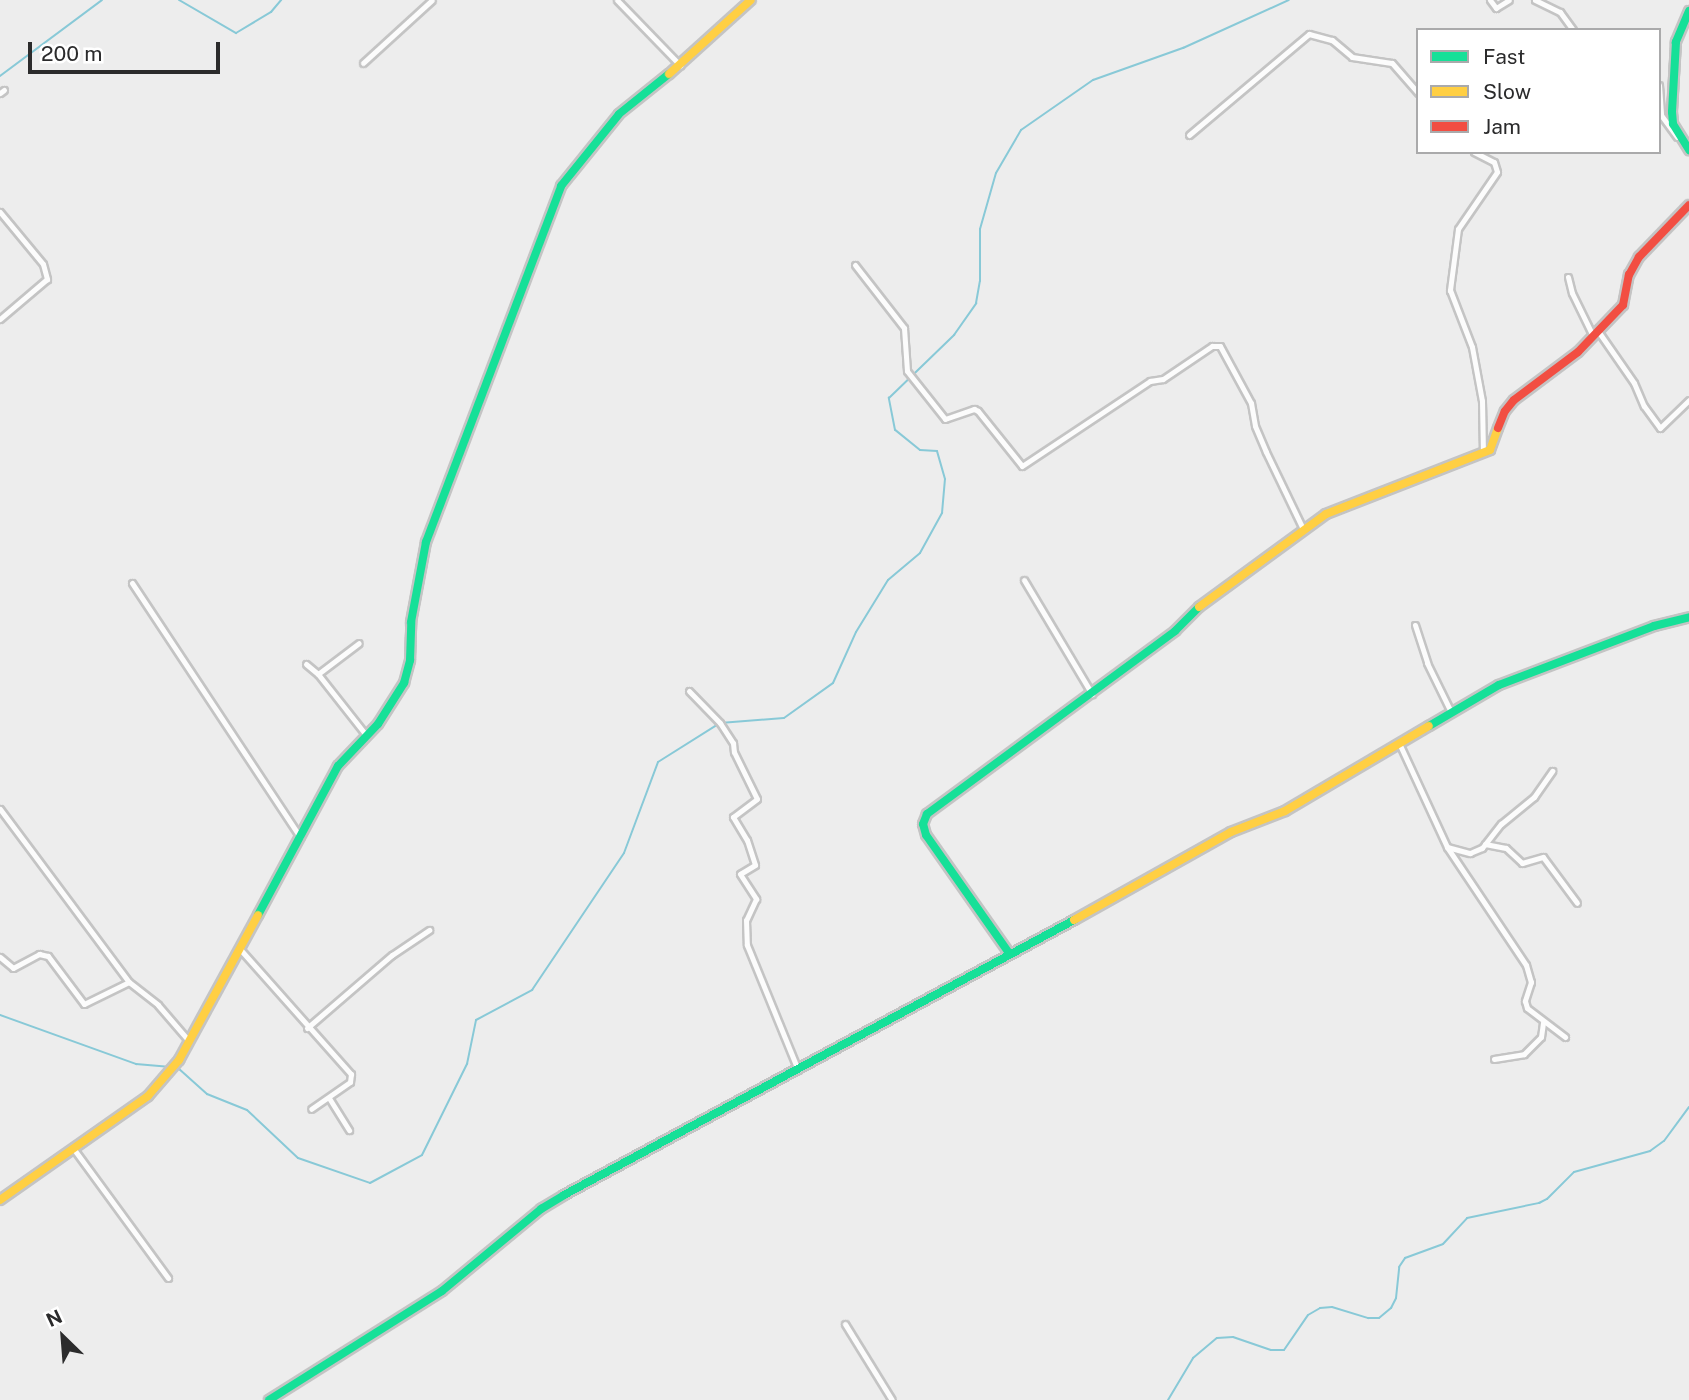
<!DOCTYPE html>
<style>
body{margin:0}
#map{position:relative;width:1689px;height:1400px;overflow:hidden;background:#ededed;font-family:"Public Sans",sans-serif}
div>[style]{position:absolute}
.stream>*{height:2px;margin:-1px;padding:0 1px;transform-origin:1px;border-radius:1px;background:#88c9d7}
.roads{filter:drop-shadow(2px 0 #c4c4c4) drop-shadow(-2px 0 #c4c4c4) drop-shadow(0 2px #c4c4c4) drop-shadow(0 -2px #c4c4c4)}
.street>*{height:5px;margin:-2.5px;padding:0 2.5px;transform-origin:2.5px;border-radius:2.5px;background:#fcfcfc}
.fast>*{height:8px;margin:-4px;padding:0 4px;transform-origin:4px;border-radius:4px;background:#16e098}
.slow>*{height:8px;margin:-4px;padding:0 4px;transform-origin:4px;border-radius:4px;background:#ffcf43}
.jam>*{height:8px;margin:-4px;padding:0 4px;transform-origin:4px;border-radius:4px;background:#f24e42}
span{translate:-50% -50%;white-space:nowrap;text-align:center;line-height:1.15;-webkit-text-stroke:7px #fff;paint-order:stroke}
.legend{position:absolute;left:1416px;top:28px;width:245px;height:126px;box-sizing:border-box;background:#fff;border:2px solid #aaaaab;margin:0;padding:9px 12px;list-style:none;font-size:21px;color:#2b2b2c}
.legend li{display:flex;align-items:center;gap:14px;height:35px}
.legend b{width:35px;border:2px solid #aaaaab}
.north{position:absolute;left:28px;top:1302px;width:70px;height:70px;-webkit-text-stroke:5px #fff;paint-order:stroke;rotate:335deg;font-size:19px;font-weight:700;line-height:28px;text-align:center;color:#2b2b2c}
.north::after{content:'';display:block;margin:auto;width:24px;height:32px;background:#2b2b2c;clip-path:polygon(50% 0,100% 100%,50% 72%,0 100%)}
.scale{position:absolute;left:28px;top:42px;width:192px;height:32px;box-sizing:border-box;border:4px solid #2b2b2c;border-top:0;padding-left:9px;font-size:21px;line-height:24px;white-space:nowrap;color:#2b2b2c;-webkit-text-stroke:5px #fff;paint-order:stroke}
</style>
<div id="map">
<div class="stream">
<div style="left:179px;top:0;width:66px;rotate:30.1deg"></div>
<div style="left:236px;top:33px;width:41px;rotate:-31deg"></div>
<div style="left:271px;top:12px;width:16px;rotate:-50deg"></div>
<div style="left:0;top:76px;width:127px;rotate:-36.7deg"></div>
<div style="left:0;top:1015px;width:145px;rotate:19.8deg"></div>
<div style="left:136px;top:1064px;width:32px;rotate:5deg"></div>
<div style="left:178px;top:1068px;width:39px;rotate:42deg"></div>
<div style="left:207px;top:1094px;width:43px;rotate:21.8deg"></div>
<div style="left:247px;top:1110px;width:70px;rotate:43.3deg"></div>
<div style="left:298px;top:1158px;width:76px;rotate:19.1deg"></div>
<div style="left:370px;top:1183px;width:59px;rotate:-28.3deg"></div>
<div style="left:422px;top:1155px;width:102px;rotate:-63.7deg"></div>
<div style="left:467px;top:1064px;width:45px;rotate:-78.4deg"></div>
<div style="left:476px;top:1020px;width:64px;rotate:-28.2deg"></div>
<div style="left:532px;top:990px;width:165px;rotate:-56.1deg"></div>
<div style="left:624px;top:853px;width:97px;rotate:-69.5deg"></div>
<div style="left:658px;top:762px;width:73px;rotate:-32.2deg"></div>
<div style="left:720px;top:723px;width:64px;rotate:-4.5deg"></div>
<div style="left:784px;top:718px;width:60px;rotate:-35.5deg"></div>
<div style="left:833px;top:683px;width:56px;rotate:-65.7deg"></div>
<div style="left:856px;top:632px;width:61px;rotate:-58.4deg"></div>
<div style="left:888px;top:580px;width:42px;rotate:-40.2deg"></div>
<div style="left:920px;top:553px;width:46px;rotate:-61.2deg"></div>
<div style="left:942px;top:513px;width:34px;rotate:-85deg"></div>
<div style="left:945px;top:479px;width:29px;rotate:-106deg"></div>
<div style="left:937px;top:451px;width:17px;rotate:-177deg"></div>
<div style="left:920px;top:450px;width:32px;rotate:-141deg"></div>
<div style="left:895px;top:430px;width:33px;rotate:-101deg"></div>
<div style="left:889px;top:398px;width:91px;rotate:-44.1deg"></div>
<div style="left:954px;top:335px;width:39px;rotate:-55deg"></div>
<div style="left:976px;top:303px;width:22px;rotate:-80deg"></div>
<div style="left:980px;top:281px;width:52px;rotate:-90deg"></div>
<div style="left:980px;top:229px;width:58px;rotate:-74.1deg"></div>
<div style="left:996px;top:173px;width:50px;rotate:-59.8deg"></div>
<div style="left:1021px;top:130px;width:88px;rotate:-34.8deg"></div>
<div style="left:1093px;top:80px;width:96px;rotate:-19.6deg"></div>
<div style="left:1183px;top:48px;width:116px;rotate:-24.4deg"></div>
<div style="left:1168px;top:1400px;width:49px;rotate:-59.2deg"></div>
<div style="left:1193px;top:1358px;width:31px;rotate:-40deg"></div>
<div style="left:1217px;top:1338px;width:16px;rotate:-4deg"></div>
<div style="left:1233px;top:1337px;width:40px;rotate:18.9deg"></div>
<div style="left:1271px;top:1350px;width:13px"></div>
<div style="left:1284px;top:1350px;width:42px;rotate:-55.6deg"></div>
<div style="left:1308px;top:1315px;width:14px;rotate:-30deg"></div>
<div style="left:1320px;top:1308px;width:12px;rotate:-5deg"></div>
<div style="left:1332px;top:1307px;width:38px;rotate:17deg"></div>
<div style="left:1368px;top:1318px;width:11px"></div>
<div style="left:1379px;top:1318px;width:16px;rotate:-40deg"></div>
<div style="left:1391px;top:1308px;width:11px;rotate:-63deg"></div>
<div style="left:1396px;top:1298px;width:31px;rotate:-84deg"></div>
<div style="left:1399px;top:1267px;width:11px;rotate:-56deg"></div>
<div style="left:1405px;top:1258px;width:40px;rotate:-20.2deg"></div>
<div style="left:1443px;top:1244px;width:35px;rotate:-47deg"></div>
<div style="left:1467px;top:1218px;width:74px;rotate:-11.8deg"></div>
<div style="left:1539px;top:1203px;width:9px;rotate:-27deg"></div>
<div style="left:1547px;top:1199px;width:38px;rotate:-45deg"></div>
<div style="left:1574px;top:1172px;width:79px;rotate:-15.4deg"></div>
<div style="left:1650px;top:1151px;width:17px;rotate:-36deg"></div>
<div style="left:1664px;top:1141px;width:42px;rotate:-53.7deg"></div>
</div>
<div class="roads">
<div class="street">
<div style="left:617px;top:0;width:91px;rotate:45.9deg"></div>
<div style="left:1490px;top:0;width:10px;rotate:53deg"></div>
<div style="left:1496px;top:8px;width:15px;rotate:-32deg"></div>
<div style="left:1535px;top:0;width:28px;rotate:26deg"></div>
<div style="left:1560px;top:12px;width:22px;rotate:54deg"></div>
<div style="left:363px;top:63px;width:93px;rotate:-42.4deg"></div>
<div style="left:1659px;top:85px;width:30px;rotate:86deg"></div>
<div style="left:1661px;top:115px;width:27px;rotate:54deg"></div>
<div style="left:0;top:93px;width:5px;rotate:-37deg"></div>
<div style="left:1189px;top:135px;width:157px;rotate:-40.1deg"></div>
<div style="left:1309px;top:34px;width:24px;rotate:15deg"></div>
<div style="left:1332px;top:40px;width:26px;rotate:40deg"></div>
<div style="left:1352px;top:57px;width:40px;rotate:8.5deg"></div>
<div style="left:1392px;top:63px;width:40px;rotate:49deg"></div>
<div style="left:1474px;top:152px;width:22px;rotate:27deg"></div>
<div style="left:1494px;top:162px;width:10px;rotate:73deg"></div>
<div style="left:1497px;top:172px;width:69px;rotate:124.4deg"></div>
<div style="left:1458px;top:229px;width:62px;rotate:97.5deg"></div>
<div style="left:1450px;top:290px;width:61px;rotate:68.9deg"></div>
<div style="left:1472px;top:347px;width:55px;rotate:79.5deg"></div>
<div style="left:1482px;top:401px;width:52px;rotate:88.9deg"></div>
<div style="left:0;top:212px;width:67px;rotate:50.4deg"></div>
<div style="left:43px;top:264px;width:16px;rotate:75deg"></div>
<div style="left:47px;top:279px;width:62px;rotate:139.6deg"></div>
<div style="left:855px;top:265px;width:80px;rotate:52.1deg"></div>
<div style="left:904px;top:328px;width:43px;rotate:86deg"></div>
<div style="left:907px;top:371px;width:61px;rotate:51.6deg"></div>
<div style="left:945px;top:419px;width:31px;rotate:-19deg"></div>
<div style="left:974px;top:409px;width:4px;rotate:27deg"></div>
<div style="left:978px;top:411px;width:70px;rotate:51.3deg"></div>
<div style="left:1022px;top:466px;width:154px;rotate:-33.6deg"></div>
<div style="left:1150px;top:381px;width:13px;rotate:-9deg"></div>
<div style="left:1163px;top:379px;width:59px;rotate:-34deg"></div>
<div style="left:1212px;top:346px;width:8px"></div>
<div style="left:1220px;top:346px;width:65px;rotate:61.5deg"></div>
<div style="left:1251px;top:403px;width:23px;rotate:80deg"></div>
<div style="left:1255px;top:426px;width:28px;rotate:67deg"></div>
<div style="left:1266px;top:452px;width:85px;rotate:64.3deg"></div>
<div style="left:1568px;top:277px;width:16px;rotate:76deg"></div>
<div style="left:1572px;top:293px;width:48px;rotate:64deg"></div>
<div style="left:1598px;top:331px;width:63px;rotate:55.3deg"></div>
<div style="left:1634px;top:383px;width:25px;rotate:67deg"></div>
<div style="left:1644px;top:406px;width:27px;rotate:54deg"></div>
<div style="left:1660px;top:428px;width:40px;rotate:-44deg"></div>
<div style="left:1024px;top:580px;width:133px;rotate:59.2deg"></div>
<div style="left:132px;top:583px;width:305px;rotate:56.5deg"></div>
<div style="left:1415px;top:625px;width:40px;rotate:72deg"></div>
<div style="left:1427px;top:663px;width:55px;rotate:63.9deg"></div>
<div style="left:306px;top:664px;width:16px;rotate:40deg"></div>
<div style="left:318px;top:674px;width:78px;rotate:51.8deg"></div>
<div style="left:318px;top:674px;width:51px;rotate:-37.1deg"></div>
<div style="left:689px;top:691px;width:45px;rotate:45.9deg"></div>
<div style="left:720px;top:723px;width:24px;rotate:57deg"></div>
<div style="left:733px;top:743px;width:9px;rotate:84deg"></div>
<div style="left:734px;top:752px;width:52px;rotate:63.9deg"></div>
<div style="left:757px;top:799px;width:30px;rotate:143deg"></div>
<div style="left:733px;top:817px;width:27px;rotate:59deg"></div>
<div style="left:747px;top:840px;width:26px;rotate:72deg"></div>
<div style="left:755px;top:865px;width:17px;rotate:149deg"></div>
<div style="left:740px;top:874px;width:30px;rotate:57deg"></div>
<div style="left:756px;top:899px;width:23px;rotate:115deg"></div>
<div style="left:746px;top:920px;width:25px;rotate:88deg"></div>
<div style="left:747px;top:945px;width:135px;rotate:67.8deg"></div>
<div style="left:1399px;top:743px;width:115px;rotate:65.2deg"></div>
<div style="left:1447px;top:847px;width:142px;rotate:56.2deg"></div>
<div style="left:1526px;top:965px;width:18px;rotate:74deg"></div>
<div style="left:1531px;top:982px;width:20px;rotate:108deg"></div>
<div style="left:1525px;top:1001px;width:7px;rotate:74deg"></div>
<div style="left:1527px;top:1008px;width:48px;rotate:37.3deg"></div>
<div style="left:0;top:809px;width:216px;rotate:53.3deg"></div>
<div style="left:129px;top:982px;width:37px;rotate:38deg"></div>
<div style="left:158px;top:1005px;width:48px;rotate:49.3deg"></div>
<div style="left:1485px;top:844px;width:21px;rotate:11deg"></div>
<div style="left:1506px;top:848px;width:22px;rotate:43deg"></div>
<div style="left:1522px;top:863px;width:22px;rotate:-16deg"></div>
<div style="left:1543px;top:857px;width:57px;rotate:53.5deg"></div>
<div style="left:1447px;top:847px;width:24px;rotate:15deg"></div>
<div style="left:1470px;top:853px;width:13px;rotate:-23deg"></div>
<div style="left:1482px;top:848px;width:31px;rotate:-52deg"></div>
<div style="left:1501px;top:824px;width:43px;rotate:-39.3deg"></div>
<div style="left:1534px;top:797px;width:32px;rotate:-55deg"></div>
<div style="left:239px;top:948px;width:169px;rotate:48.4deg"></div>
<div style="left:351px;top:1074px;width:8px;rotate:97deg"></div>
<div style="left:350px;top:1082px;width:47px;rotate:145.3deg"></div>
<div style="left:0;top:957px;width:17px;rotate:40deg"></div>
<div style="left:13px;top:968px;width:30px;rotate:-28deg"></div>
<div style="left:39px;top:954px;width:9px;rotate:13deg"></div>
<div style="left:48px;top:956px;width:60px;rotate:53.1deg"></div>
<div style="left:84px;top:1004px;width:50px;rotate:-26.1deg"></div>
<div style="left:307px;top:1028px;width:112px;rotate:-40.7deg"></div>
<div style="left:392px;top:955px;width:45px;rotate:-34deg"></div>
<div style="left:1494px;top:1059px;width:30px;rotate:-9deg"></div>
<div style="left:1524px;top:1054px;width:24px;rotate:-45deg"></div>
<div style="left:1541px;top:1037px;width:15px;rotate:-82deg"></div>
<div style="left:329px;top:1098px;width:38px;rotate:58deg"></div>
<div style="left:73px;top:1148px;width:161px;rotate:53.8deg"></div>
<div style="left:845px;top:1324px;width:89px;rotate:58.3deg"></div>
</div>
<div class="fast">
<div style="left:1689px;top:11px;width:34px;rotate:113deg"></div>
<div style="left:1676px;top:42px;width:70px;rotate:93.3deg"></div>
<div style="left:1672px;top:112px;width:12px;rotate:85deg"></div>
<div style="left:1673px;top:124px;width:31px;rotate:58deg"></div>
<div style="left:1429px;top:726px;width:81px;rotate:-30.4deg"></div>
<div style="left:1499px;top:685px;width:166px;rotate:-20.8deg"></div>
<div style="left:1654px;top:626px;width:36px;rotate:-14deg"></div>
<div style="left:258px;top:915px;width:169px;rotate:-61.8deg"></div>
<div style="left:338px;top:766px;width:58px;rotate:-46.4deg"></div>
<div style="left:378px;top:724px;width:49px;rotate:-57.6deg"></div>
<div style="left:404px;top:683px;width:24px;rotate:-75deg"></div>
<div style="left:410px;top:660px;width:38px;rotate:-88deg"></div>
<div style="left:411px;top:622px;width:81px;rotate:-79.4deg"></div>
<div style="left:426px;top:542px;width:381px;rotate:-69.2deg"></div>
<div style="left:561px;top:186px;width:92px;rotate:-51.1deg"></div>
<div style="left:619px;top:114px;width:64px;rotate:-38.7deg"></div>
<div style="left:1009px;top:953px;width:144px;rotate:-125.1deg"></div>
<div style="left:926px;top:835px;width:11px;rotate:-105deg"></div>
<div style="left:923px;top:824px;width:11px;rotate:-68deg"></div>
<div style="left:927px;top:814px;width:308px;rotate:-36.4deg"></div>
<div style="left:1175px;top:631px;width:34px;rotate:-45deg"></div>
<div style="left:269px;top:1400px;width:204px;rotate:-32.2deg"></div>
<div style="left:442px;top:1291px;width:129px;rotate:-39.6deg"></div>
<div style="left:541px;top:1209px;width:27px;rotate:-31deg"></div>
<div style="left:564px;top:1195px;width:579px;rotate:-28.33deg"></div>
</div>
<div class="slow">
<div style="left:669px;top:74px;width:110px;rotate:-42.1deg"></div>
<div style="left:1199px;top:607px;width:157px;rotate:-36.2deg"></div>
<div style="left:1326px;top:514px;width:176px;rotate:-21.3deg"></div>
<div style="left:1490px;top:450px;width:23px;rotate:-70deg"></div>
<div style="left:1074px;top:920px;width:180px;rotate:-29.3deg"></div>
<div style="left:1231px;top:832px;width:58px;rotate:-21.3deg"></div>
<div style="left:1285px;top:811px;width:167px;rotate:-30.6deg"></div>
<div style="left:0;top:1200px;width:181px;rotate:-35.1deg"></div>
<div style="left:148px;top:1096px;width:48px;rotate:-49.3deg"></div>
<div style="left:179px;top:1060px;width:165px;rotate:-61.4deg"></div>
</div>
<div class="jam">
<div style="left:1498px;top:428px;width:18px;rotate:-68deg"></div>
<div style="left:1505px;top:411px;width:14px;rotate:-51deg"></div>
<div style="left:1514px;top:400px;width:80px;rotate:-36.9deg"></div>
<div style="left:1578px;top:352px;width:65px;rotate:-46.2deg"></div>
<div style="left:1623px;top:305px;width:31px;rotate:-79deg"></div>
<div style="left:1629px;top:275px;width:21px;rotate:-61deg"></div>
<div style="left:1639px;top:257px;width:72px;rotate:-46.1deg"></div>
</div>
</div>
<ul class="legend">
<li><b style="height:9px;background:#16e098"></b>Fast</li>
<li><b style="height:9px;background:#ffcf43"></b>Slow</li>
<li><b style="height:9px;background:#f24e42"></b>Jam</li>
</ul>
<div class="north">N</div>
<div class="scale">200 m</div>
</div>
